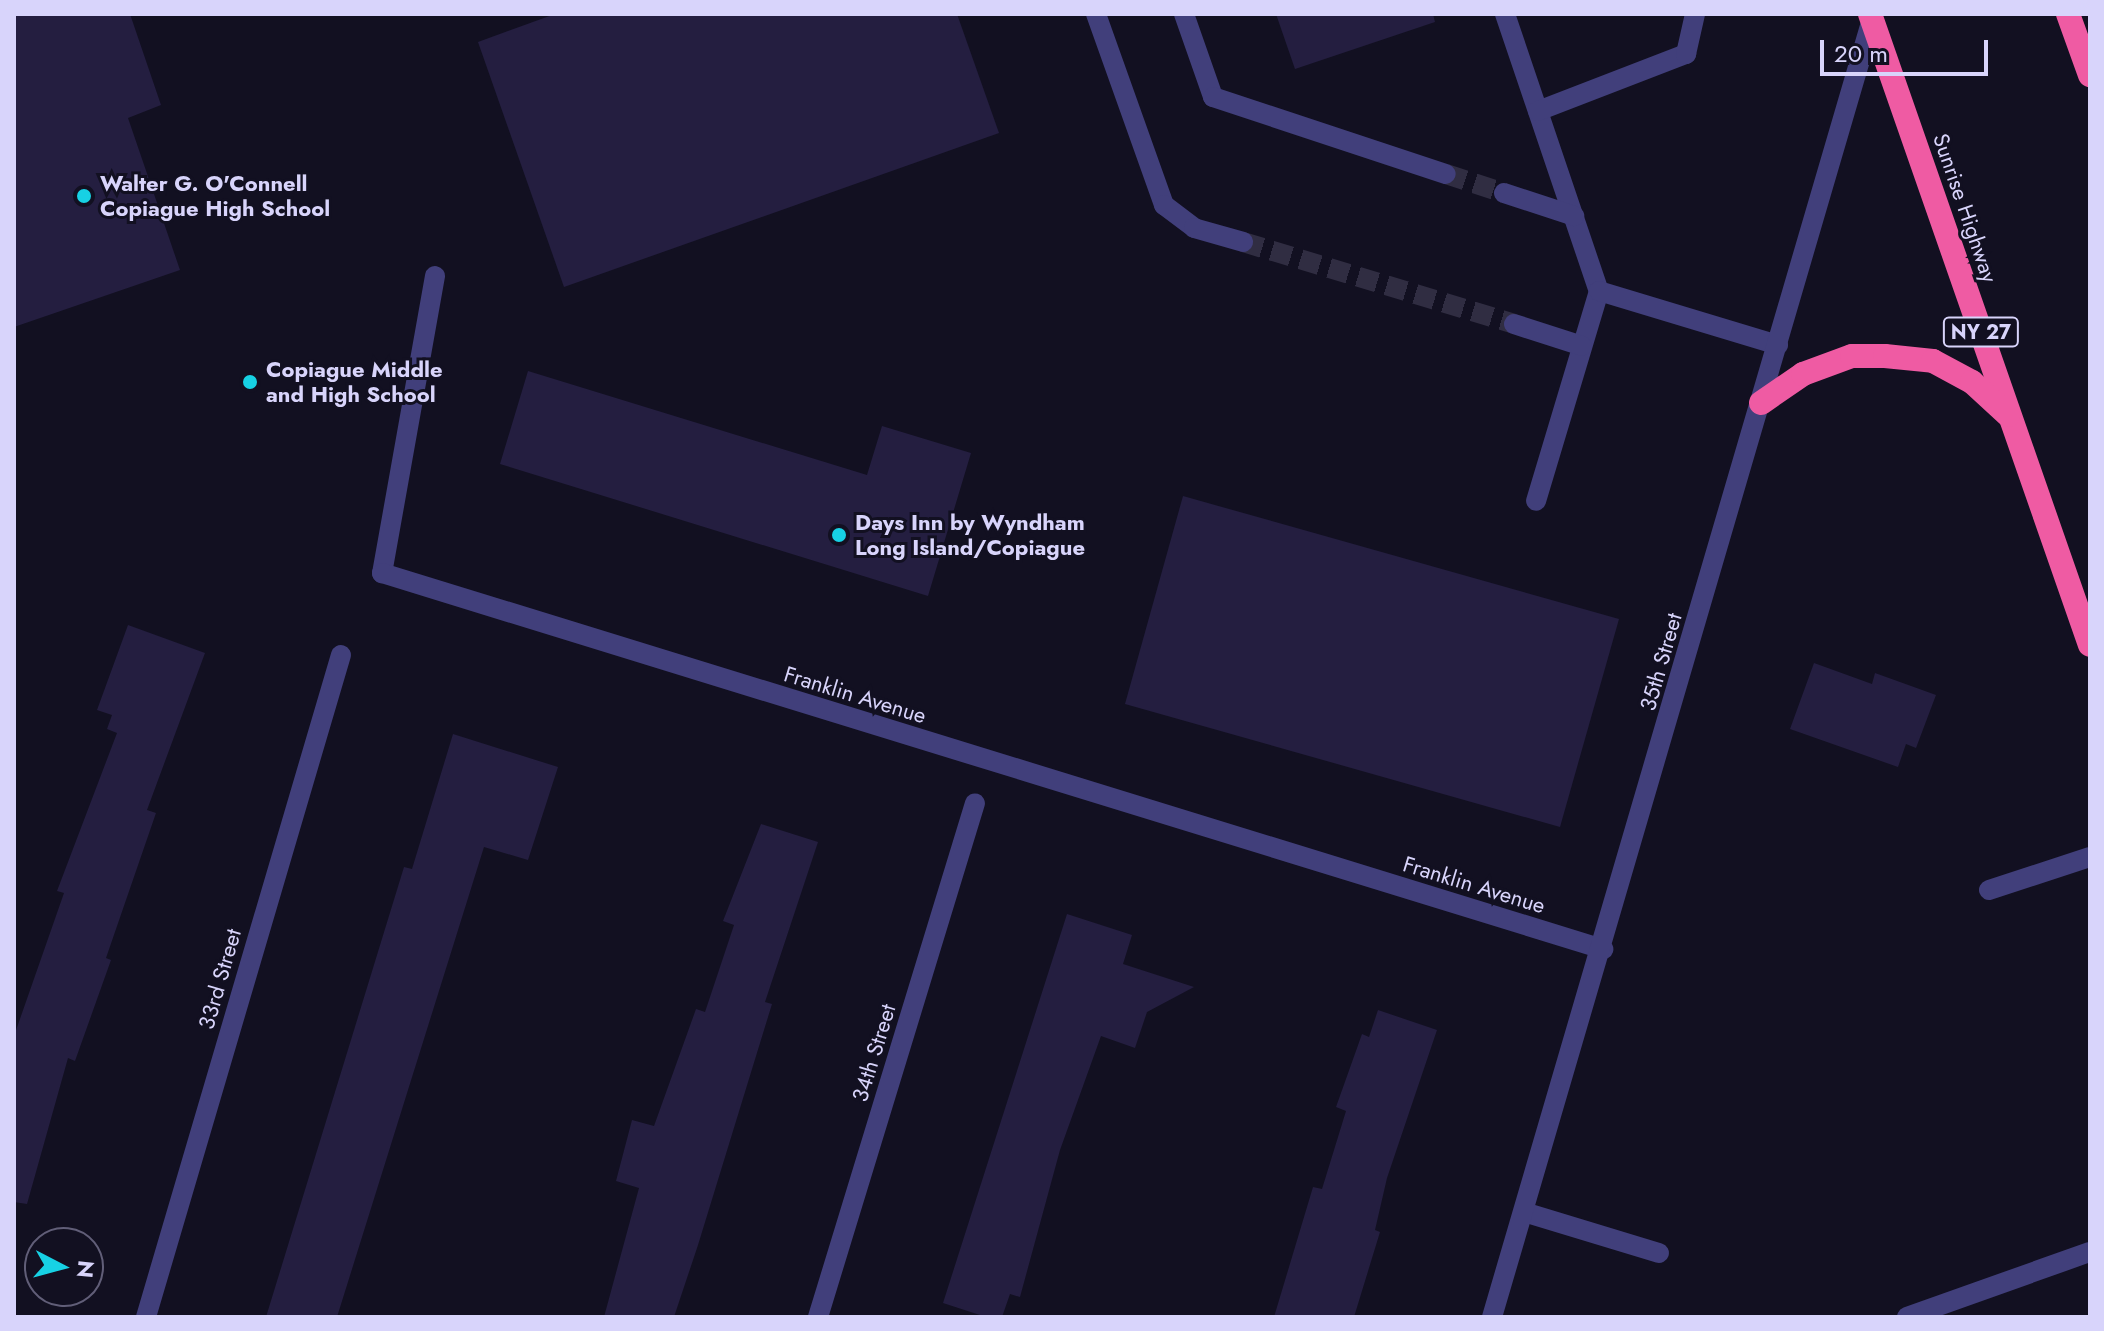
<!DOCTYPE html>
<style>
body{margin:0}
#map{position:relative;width:2104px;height:1331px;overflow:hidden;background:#121021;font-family:Jost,sans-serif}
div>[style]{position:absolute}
.building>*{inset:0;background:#241e40}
.minor-tunnel>*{height:20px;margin-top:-10px;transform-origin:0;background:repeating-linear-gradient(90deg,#302d42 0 20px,transparent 0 30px)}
.minor>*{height:20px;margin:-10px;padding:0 10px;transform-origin:10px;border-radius:10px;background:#413f7b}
.highway>*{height:24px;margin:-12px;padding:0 12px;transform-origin:12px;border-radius:12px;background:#ef5ba3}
.dots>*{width:22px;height:22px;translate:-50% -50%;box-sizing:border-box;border:4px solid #121021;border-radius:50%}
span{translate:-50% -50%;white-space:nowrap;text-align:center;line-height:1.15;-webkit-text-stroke:6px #121021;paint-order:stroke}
.shield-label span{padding:2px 6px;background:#121021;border:2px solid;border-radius:6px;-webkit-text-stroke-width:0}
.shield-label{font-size:20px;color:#d8d4fb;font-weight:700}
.poi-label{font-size:22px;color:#d8d4fb;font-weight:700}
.left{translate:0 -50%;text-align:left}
.street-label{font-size:22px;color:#d8d4fb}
.frame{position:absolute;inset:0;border:16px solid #d8d4fb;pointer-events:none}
.north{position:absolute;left:24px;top:1227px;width:80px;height:80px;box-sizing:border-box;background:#121021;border:2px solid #615e78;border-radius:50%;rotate:96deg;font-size:22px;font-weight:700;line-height:32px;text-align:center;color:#d8d4fb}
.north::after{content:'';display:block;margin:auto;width:28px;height:36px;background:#17d1e4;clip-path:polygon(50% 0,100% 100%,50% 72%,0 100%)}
.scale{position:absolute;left:1820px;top:40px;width:168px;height:36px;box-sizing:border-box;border:4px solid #d8d4fb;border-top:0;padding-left:10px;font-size:24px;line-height:28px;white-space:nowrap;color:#d8d4fb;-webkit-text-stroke:6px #121021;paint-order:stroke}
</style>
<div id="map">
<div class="building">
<div style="clip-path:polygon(14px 14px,130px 14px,161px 105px,128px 118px,180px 270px,14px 327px)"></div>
<div style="clip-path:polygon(555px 14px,957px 14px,999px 133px,564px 287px,478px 42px)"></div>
<div style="clip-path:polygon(1276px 14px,1433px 14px,1435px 22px,1295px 69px)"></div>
<div style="clip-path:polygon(528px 371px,867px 475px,882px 426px,971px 453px,928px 596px,500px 464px)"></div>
<div style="clip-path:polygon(1183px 496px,1619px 619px,1560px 827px,1125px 704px)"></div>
<div style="clip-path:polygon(128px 625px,205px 653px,147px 810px,156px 813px,106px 958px,111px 960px,75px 1061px,68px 1058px,27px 1204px,14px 1202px,14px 1036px,64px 893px,57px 891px,117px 733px,107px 729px,112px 715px,97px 710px)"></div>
<div style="clip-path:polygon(1814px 663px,1872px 684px,1875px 673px,1936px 695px,1916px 748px,1906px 744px,1898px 767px,1790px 729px)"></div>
<div style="clip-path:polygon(453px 734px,558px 767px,528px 860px,484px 847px,337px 1317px,266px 1317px,404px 867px,412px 869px)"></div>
<div style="clip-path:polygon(761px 824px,818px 842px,765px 1002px,772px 1004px,698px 1245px,674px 1317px,604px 1317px,639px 1188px,616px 1181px,632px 1120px,654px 1126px,696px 1009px,705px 1012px,734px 925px,723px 921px)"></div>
<div style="clip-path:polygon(1067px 914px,1132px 935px,1123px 964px,1194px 987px,1147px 1012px,1135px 1048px,1101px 1036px,1060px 1150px,1020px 1297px,1010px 1294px,1002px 1317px,986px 1317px,943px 1303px)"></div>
<div style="clip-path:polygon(1378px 1010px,1437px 1030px,1387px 1178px,1375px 1230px,1380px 1232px,1354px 1317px,1274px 1317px,1313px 1187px,1322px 1189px,1346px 1111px,1336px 1107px,1362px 1034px,1369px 1037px)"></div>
</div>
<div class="minor-tunnel">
<div style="left:1446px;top:174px;width:61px;rotate:18.1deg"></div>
<div style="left:1243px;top:242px;width:283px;rotate:16.8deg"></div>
</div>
<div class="minor">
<div style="left:1096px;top:14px;width:203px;rotate:70.4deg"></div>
<div style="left:1164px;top:205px;width:38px;rotate:37deg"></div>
<div style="left:1194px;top:228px;width:51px;rotate:15.9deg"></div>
<div style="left:1184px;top:14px;width:88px;rotate:70.7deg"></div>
<div style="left:1213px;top:97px;width:245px;rotate:18.3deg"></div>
<div style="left:1505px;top:14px;width:293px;rotate:71.3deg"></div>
<div style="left:1599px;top:291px;width:219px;rotate:106.7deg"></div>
<div style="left:1538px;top:111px;width:159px;rotate:-21.1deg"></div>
<div style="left:1686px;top:54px;width:41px;rotate:-77.3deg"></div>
<div style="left:1504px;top:193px;width:74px;rotate:18.2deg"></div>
<div style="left:435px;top:276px;width:302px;rotate:100.1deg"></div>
<div style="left:382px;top:573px;width:1278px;rotate:17.12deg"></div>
<div style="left:1599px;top:291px;width:187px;rotate:16.8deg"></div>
<div style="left:1514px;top:324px;width:71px;rotate:17.9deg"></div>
<div style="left:1989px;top:890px;width:106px;rotate:-18.1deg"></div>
<div style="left:1524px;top:1212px;width:141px;rotate:16.9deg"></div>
<div style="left:146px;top:1317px;width:690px;rotate:-73.59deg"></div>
<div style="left:818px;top:1317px;width:537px;rotate:-73.01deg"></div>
<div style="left:1492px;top:1317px;width:1356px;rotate:-73.68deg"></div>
<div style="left:1907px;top:1317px;width:194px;rotate:-19.6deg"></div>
</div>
<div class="highway">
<div style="left:1870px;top:14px;width:668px;rotate:70.78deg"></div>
<div style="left:2068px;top:14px;width:65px;rotate:70.2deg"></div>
<div style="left:1761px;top:403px;width:51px;rotate:-34.6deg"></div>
<div style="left:1803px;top:374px;width:52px;rotate:-20.2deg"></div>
<div style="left:1852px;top:356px;width:33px"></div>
<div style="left:1885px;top:356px;width:48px;rotate:5.9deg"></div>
<div style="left:1933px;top:361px;width:44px;rotate:28.3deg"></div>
<div style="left:1972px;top:382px;width:49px;rotate:42.5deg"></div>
</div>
<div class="dots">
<div style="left:84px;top:196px;background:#17d1e4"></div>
<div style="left:250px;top:382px;background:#17d1e4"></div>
<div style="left:839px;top:535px;background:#17d1e4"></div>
</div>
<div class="shield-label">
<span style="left:1981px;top:332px">NY 27</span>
</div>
<div class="poi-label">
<span class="left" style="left:100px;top:196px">Walter G. O'Connell<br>Copiague High School</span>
<span class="left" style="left:266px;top:382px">Copiague Middle<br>and High School</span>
<span class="left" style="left:855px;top:535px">Days Inn by Wyndham<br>Long Island/Copiague</span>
</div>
<div class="street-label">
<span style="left:1965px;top:208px;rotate:71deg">Sunrise Highway</span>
<span style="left:1661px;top:662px;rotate:-74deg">35th Street</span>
<span style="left:855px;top:695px;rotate:17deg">Franklin Avenue</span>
<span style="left:1474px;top:885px;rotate:17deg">Franklin Avenue</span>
<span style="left:220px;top:979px;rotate:-74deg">33rd Street</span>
<span style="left:874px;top:1053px;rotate:-73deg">34th Street</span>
</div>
<div class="frame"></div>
<div class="north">N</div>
<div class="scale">20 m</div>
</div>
